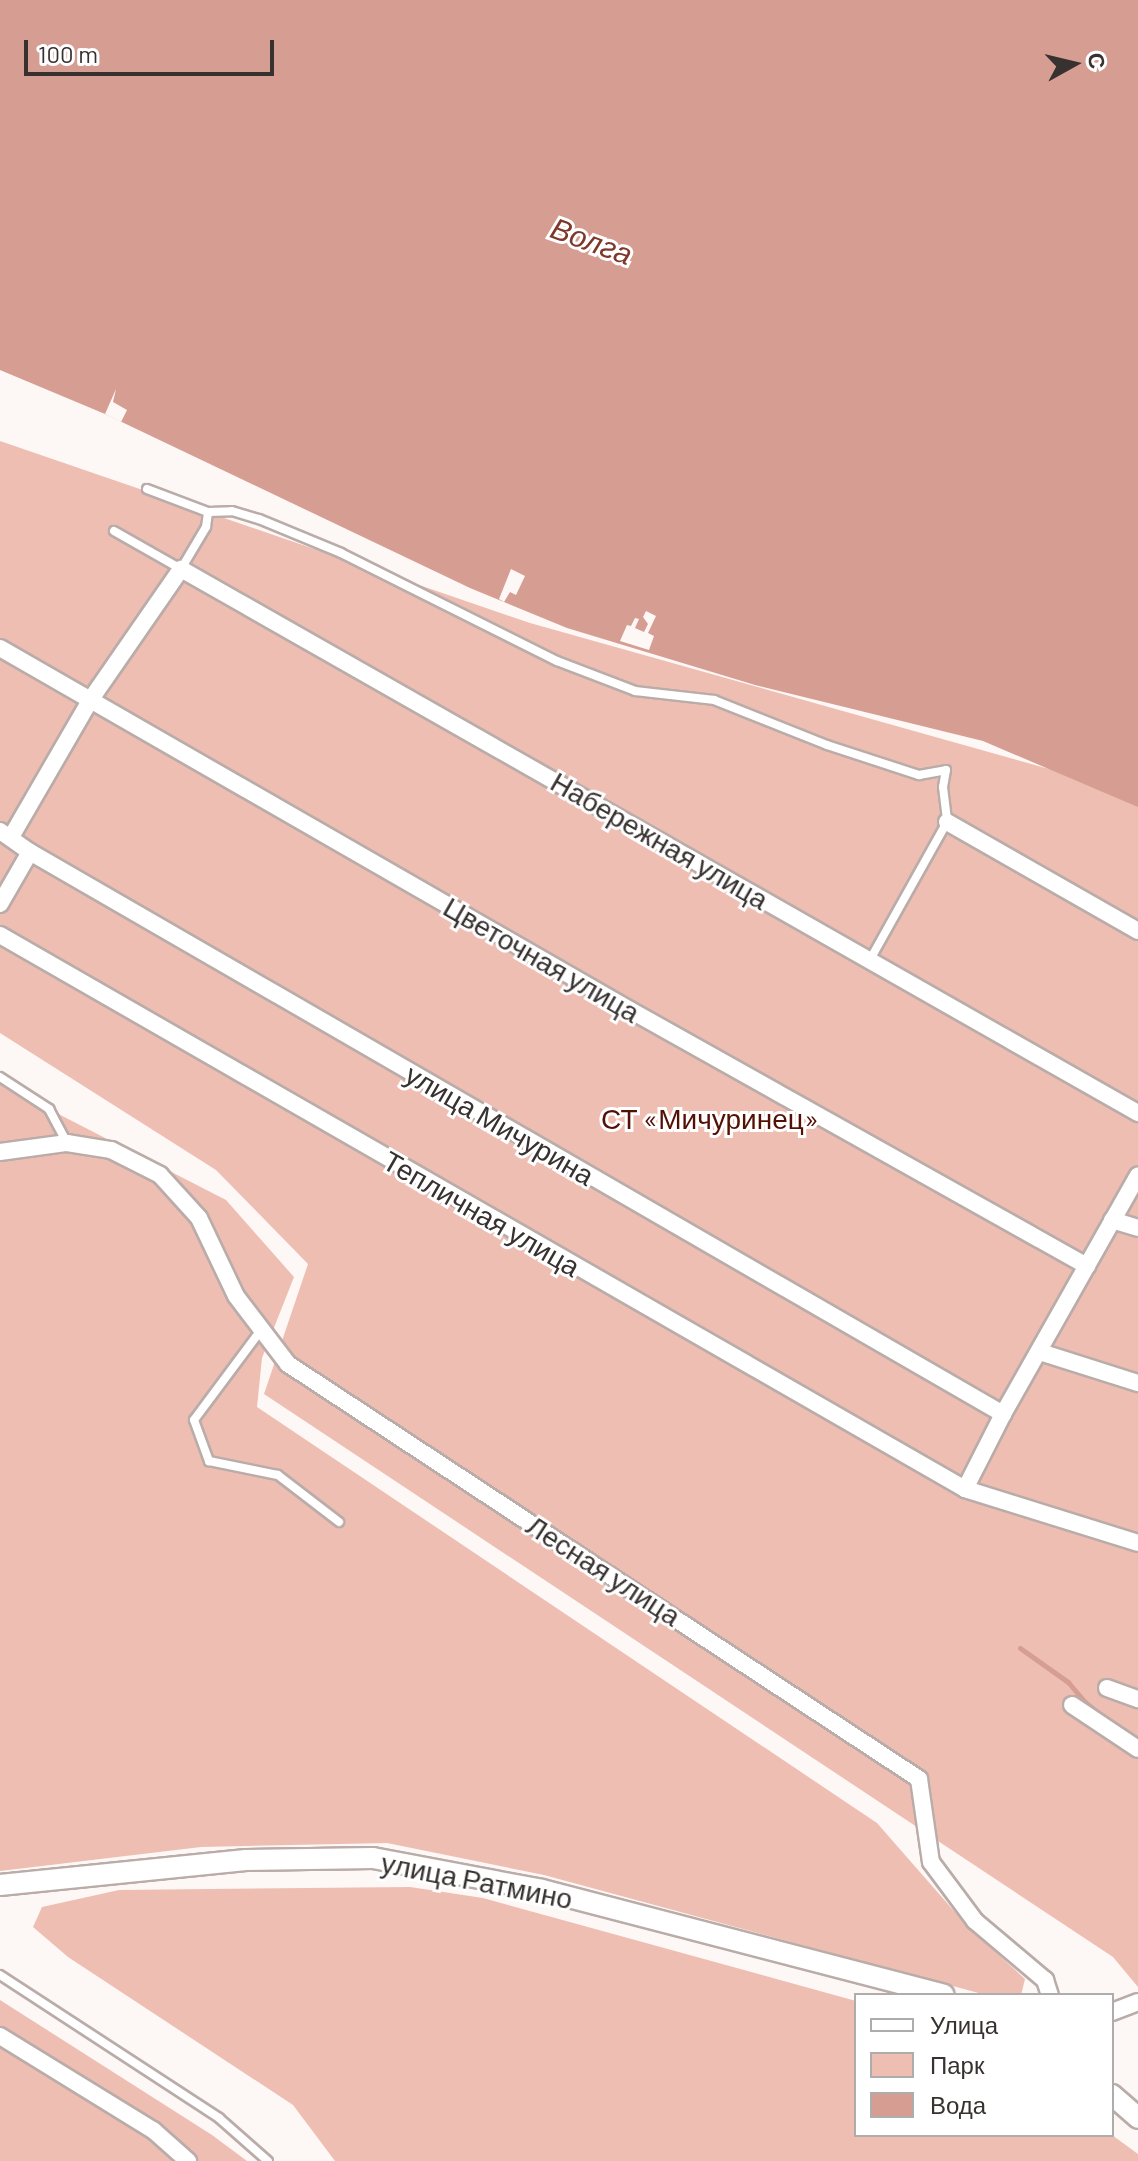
<!DOCTYPE html>
<meta charset="utf-8">
<style>
body{margin:0}
#map{position:relative;width:1138px;height:2161px;overflow:hidden;background:#fdf7f6;font-family:Barlow,sans-serif}
div>[style]{position:absolute}
.green>*{inset:0;background:#eebeb3}
.water>*{inset:0;background:#d69e92}
.pier>*{inset:0;background:#fdf7f6}
.stream>*{height:5px;margin:-2.5px;padding:0 2.5px;transform-origin:2.5px;border-radius:2.5px;background:#d69e92}
.roads{filter:drop-shadow(2px 0 #baaca8) drop-shadow(-2px 0 #baaca8) drop-shadow(0 2px #baaca8) drop-shadow(0 -2px #baaca8)}
.service>*{height:8px;margin:-4px;padding:0 4px;transform-origin:4px;border-radius:4px;background:#fff}
.minor>*{height:16px;margin:-8px;padding:0 8px;transform-origin:8px;border-radius:8px;background:#fff}
.tertiary>*{height:20px;margin:-10px;padding:0 10px;transform-origin:10px;border-radius:10px;background:#fff}
span{translate:-50% -50%;white-space:nowrap;text-align:center;line-height:1.15;-webkit-text-stroke:6px #fff;paint-order:stroke}
.street-label{font-size:28px;color:#373130}
.park-label{font-size:28px;color:#531005}
.water-label{font-size:30px;color:#7d382a;font-style:italic}
.legend{position:absolute;left:854px;top:1993px;width:260px;height:144px;box-sizing:border-box;background:#fff;border:2px solid #afadac;margin:0;padding:10px 14px;list-style:none;font-size:24px;color:#373130}
.legend li{display:flex;align-items:center;gap:16px;height:40px}
.legend b{width:40px;border:2px solid #afadac}
.north{position:absolute;left:1034px;top:24px;width:80px;height:80px;-webkit-text-stroke:6px #fff;paint-order:stroke;rotate:82deg;font-size:22px;font-weight:700;line-height:32px;text-align:center;color:#373130}
.north::after{content:'';display:block;margin:auto;width:28px;height:36px;background:#373130;clip-path:polygon(50% 0,100% 100%,50% 72%,0 100%)}
.scale{position:absolute;left:24px;top:40px;width:250px;height:36px;box-sizing:border-box;border:4px solid #373130;border-top:0;padding-left:10px;font-size:24px;line-height:28px;white-space:nowrap;color:#373130;-webkit-text-stroke:6px #fff;paint-order:stroke}
</style>
<div id="map">
<div class="green">
<div style="clip-path:polygon(0 441px,530px 623px,1138px 794px,1138px 1987px,1113px 1957px,264px 1394px,308px 1264px,216px 1170px,0 1033px)"></div>
<div style="clip-path:polygon(0 1084px,226px 1200px,294px 1277px,262px 1358px,257px 1407px,877px 1823px,968px 1927px,1025px 1979px,1021px 1995px,986px 1995px,544px 1875px,387px 1843px,201px 1847px,0 1871px)"></div>
<div style="clip-path:polygon(410px 1887px,483px 1898px,856px 2001px,856px 2135px,1112px 2135px,1138px 2154px,1138px 2161px,335px 2161px,293px 2105px,68px 1957px,33px 1927px,42px 1907px,119px 1890px)"></div>
<div style="clip-path:polygon(0 2000px,212px 2135px,247px 2161px,0 2161px)"></div>
</div>
<div class="water">
<div style="clip-path:polygon(0 0,1138px 0,1138px 807px,983px 741px,755px 685px,567px 628px,470px 588px,105px 414px,0 370px)"></div>
</div>
<div class="pier">
<div style="clip-path:polygon(116px 389px,113px 402px,127px 410px,121px 422px,105px 414px)"></div>
<div style="clip-path:polygon(511px 569px,525px 576px,516px 595px,510px 592px,504px 602px,499px 599px)"></div>
<div style="clip-path:polygon(646px 611px,656px 616px,648px 633px,654px 636px,649px 650px,620px 641px,627px 625px,631px 626px,635px 618px,639px 619px,635px 628px,644px 632px,648px 624px,643px 617px)"></div>
</div>
<div class="stream">
<div style="left:1020px;top:1648px;width:59px;rotate:35.3deg"></div>
<div style="left:1068px;top:1682px;width:26px;rotate:50deg"></div>
<div style="left:1085px;top:1702px;width:26px;rotate:39deg"></div>
</div>
<div class="roads">
<div class="service">
<div style="left:147px;top:489px;width:65px;rotate:20.7deg"></div>
<div style="left:208px;top:512px;width:24px;rotate:-2deg"></div>
<div style="left:232px;top:511px;width:28px;rotate:17deg"></div>
<div style="left:259px;top:519px;width:89px;rotate:22.5deg"></div>
<div style="left:341px;top:553px;width:241px;rotate:26.6deg"></div>
<div style="left:557px;top:661px;width:84px;rotate:21deg"></div>
<div style="left:635px;top:691px;width:80px;rotate:6.5deg"></div>
<div style="left:714px;top:700px;width:122px;rotate:21.7deg"></div>
<div style="left:827px;top:745px;width:97px;rotate:18.1deg"></div>
<div style="left:919px;top:775px;width:27px;rotate:-10deg"></div>
<div style="left:946px;top:770px;width:17px;rotate:100deg"></div>
<div style="left:943px;top:787px;width:35px;rotate:83deg"></div>
<div style="left:947px;top:822px;width:158px;rotate:119.2deg"></div>
<div style="left:114px;top:531px;width:77px;rotate:29.6deg"></div>
<div style="left:181px;top:569px;width:49px;rotate:-59.2deg"></div>
<div style="left:206px;top:527px;width:15px;rotate:-82deg"></div>
<div style="left:0;top:1077px;width:59px;rotate:33.1deg"></div>
<div style="left:49px;top:1109px;width:38px;rotate:62deg"></div>
<div style="left:261px;top:1330px;width:112px;rotate:126.7deg"></div>
<div style="left:194px;top:1420px;width:44px;rotate:69.9deg"></div>
<div style="left:209px;top:1461px;width:70px;rotate:11.5deg"></div>
<div style="left:278px;top:1475px;width:77px;rotate:37.6deg"></div>
<div style="left:0;top:1975px;width:262px;rotate:33.1deg"></div>
<div style="left:219px;top:2118px;width:65px;rotate:41.3deg"></div>
</div>
<div class="minor">
<div style="left:0;top:648px;width:727px;rotate:29.88deg"></div>
<div style="left:630px;top:1010px;width:524px;rotate:29.26deg"></div>
<div style="left:947px;top:822px;width:220px;rotate:29.7deg"></div>
<div style="left:0;top:831px;width:37px;rotate:35deg"></div>
<div style="left:30px;top:852px;width:1124px;rotate:30.01deg"></div>
<div style="left:11px;top:837px;width:160px;rotate:-59.9deg"></div>
<div style="left:91px;top:699px;width:158px;rotate:-55.3deg"></div>
<div style="left:181px;top:569px;width:1101px;rotate:29.62deg"></div>
<div style="left:0;top:904px;width:60px;rotate:-60deg"></div>
<div style="left:0;top:935px;width:1113px;rotate:29.86deg"></div>
<div style="left:965px;top:1489px;width:181px;rotate:17.3deg"></div>
<div style="left:0;top:1152px;width:68px;rotate:-7.7deg"></div>
<div style="left:67px;top:1143px;width:45px;rotate:9deg"></div>
<div style="left:111px;top:1150px;width:55px;rotate:27deg"></div>
<div style="left:160px;top:1175px;width:58px;rotate:47.8deg"></div>
<div style="left:199px;top:1218px;width:86px;rotate:64.6deg"></div>
<div style="left:236px;top:1296px;width:86px;rotate:52.6deg"></div>
<div style="left:288px;top:1364px;width:755px;rotate:33.33deg"></div>
<div style="left:919px;top:1779px;width:84px;rotate:81.8deg"></div>
<div style="left:931px;top:1862px;width:74px;rotate:53.3deg"></div>
<div style="left:975px;top:1921px;width:92px;rotate:40.1deg"></div>
<div style="left:1045px;top:1980px;width:16px;rotate:72deg"></div>
<div style="left:1112px;top:1220px;width:27px;rotate:17deg"></div>
<div style="left:1040px;top:1352px;width:103px;rotate:17.6deg"></div>
<div style="left:965px;top:1489px;width:84px;rotate:-63.1deg"></div>
<div style="left:1003px;top:1414px;width:274px;rotate:-60.5deg"></div>
<div style="left:1107px;top:1688px;width:33px;rotate:20deg"></div>
<div style="left:1072px;top:1705px;width:79px;rotate:33.7deg"></div>
<div style="left:1112px;top:2012px;width:28px;rotate:-21deg"></div>
<div style="left:0;top:2036px;width:180px;rotate:31.6deg"></div>
<div style="left:153px;top:2130px;width:47px;rotate:41.5deg"></div>
</div>
<div class="tertiary">
<div style="left:0;top:1885px;width:247px;rotate:-5.8deg"></div>
<div style="left:246px;top:1860px;width:127px;rotate:-0.9deg"></div>
<div style="left:373px;top:1858px;width:172px;rotate:10.7deg"></div>
<div style="left:542px;top:1890px;width:415px;rotate:14.6deg"></div>
<div style="left:1112px;top:2095px;width:35px;rotate:41deg"></div>
</div>
</div>
<div class="street-label">
<span style="left:660px;top:840px;rotate:30deg">Набережная улица</span>
<span style="left:542px;top:959px;rotate:30deg">Цветочная улица</span>
<span style="left:500px;top:1124px;rotate:30deg">улица Мичурина</span>
<span style="left:482px;top:1213px;rotate:30deg">Тепличная улица</span>
<span style="left:604px;top:1570px;rotate:33deg">Лесная улица</span>
<span style="left:477px;top:1880px;rotate:11deg">улица Ратмино</span>
</div>
<div class="park-label">
<span style="left:710px;top:1118px">СТ «Мичуринец»</span>
</div>
<div class="water-label">
<span style="left:592px;top:240px;rotate:20deg">Волга</span>
</div>
<ul class="legend">
<li><b style="height:10px;background:#fff"></b>Улица</li>
<li><b style="height:22px;background:#eebeb3"></b>Парк</li>
<li><b style="height:22px;background:#d69e92"></b>Вода</li>
</ul>
<div class="north">С</div>
<div class="scale">100 m</div>
</div>
